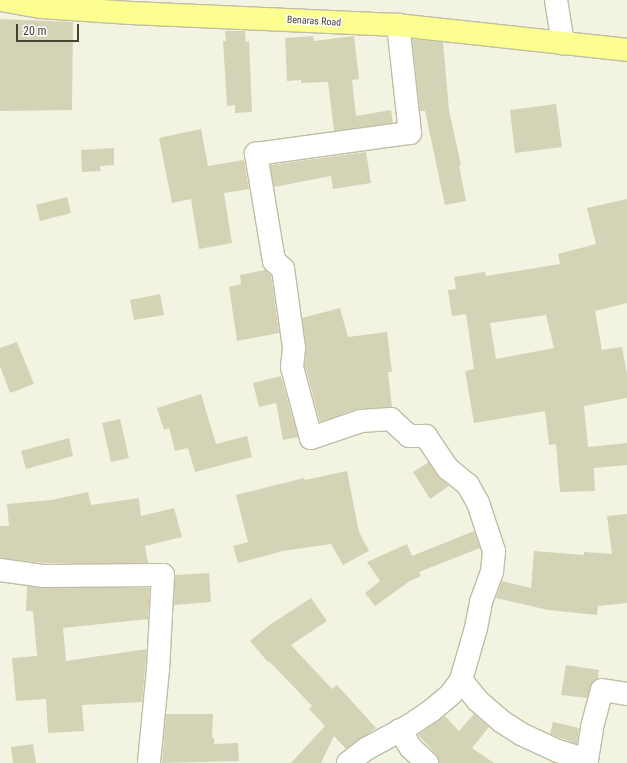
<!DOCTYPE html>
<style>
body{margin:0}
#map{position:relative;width:627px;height:763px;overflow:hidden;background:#f3f3e2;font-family:"Roboto Condensed",sans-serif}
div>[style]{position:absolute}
.building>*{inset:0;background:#d5d3b6}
.roads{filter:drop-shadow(1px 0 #bfbda4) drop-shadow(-1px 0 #bfbda4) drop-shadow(0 1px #bfbda4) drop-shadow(0 -1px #bfbda4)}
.minor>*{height:22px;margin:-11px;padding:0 11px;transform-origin:11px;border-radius:11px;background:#fff}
.major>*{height:22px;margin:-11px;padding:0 11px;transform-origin:11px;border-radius:11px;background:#fcff8f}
span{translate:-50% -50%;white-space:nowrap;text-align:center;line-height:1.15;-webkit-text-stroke:3px #fff;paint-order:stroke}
.street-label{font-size:10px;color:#454332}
.scale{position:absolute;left:16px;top:24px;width:63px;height:18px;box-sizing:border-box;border:2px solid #454332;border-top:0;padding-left:5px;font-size:12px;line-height:14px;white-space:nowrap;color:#454332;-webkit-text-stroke:3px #fff;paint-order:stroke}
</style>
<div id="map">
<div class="building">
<div style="clip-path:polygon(0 19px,73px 22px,72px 110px,0 111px)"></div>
<div style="clip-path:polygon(225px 31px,245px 31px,246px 42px,249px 41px,252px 112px,235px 113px,235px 105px,227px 106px,223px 41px,226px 41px)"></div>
<div style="clip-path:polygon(313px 36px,314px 41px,354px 36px,359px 79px,352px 80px,356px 116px,391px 110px,393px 123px,334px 131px,328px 82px,301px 83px,301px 80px,287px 81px,285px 38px)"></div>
<div style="clip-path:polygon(412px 39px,443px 42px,449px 110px,461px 165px,459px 165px,466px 201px,445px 205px,425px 111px,420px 111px)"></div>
<div style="clip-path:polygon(556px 104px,562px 147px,515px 153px,510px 110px)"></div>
<div style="clip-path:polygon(201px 129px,208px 166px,244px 160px,249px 189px,224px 193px,232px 243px,199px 249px,191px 199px,172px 203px,159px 138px)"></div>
<div style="clip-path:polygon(114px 148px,114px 165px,100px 166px,101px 171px,82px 172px,81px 150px)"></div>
<div style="clip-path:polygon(366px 152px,371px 183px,333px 189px,331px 176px,274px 187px,270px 165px)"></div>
<div style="clip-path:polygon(67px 197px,71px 213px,40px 221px,36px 205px)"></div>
<div style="clip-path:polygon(evenodd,627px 199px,627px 303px,595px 311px,602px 350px,622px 347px,627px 374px,627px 398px,584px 406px,588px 447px,627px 443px,627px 465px,594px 468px,595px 491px,560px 492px,556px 444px,549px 445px,545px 411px,474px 423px,465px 371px,474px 369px,466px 314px,452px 316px,448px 290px,456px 289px,454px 277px,485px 272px,486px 276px,560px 264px,558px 254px,596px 244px,587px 208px,627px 199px,546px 315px,554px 348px,496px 359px,490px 323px,546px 315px)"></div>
<div style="clip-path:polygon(265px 270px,271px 275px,279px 333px,237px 341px,229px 287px,241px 284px,240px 275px)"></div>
<div style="clip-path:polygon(160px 294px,164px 315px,134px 320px,130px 300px)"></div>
<div style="clip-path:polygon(340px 308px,348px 337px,387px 332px,392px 372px,388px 372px,392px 407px,357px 409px,320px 422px,305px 366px,306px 346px,302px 318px)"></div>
<div style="clip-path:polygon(17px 342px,34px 384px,10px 393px,0 366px,0 348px)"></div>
<div style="clip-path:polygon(281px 376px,298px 437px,283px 440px,276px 403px,259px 407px,253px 383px)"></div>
<div style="clip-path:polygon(201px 394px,216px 444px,247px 436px,252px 457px,195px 472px,188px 448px,175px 451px,169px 428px,164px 430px,157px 408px)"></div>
<div style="clip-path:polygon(120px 419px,129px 458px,111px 462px,102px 423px)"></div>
<div style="clip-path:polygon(69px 438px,73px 456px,26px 469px,21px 451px)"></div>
<div style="clip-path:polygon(429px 462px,438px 476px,449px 486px,430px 499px,413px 472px)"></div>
<div style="clip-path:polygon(347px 471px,359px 532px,369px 551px,343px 565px,331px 544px,283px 551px,238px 563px,233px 546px,248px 542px,236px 495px,304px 478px,305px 480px)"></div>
<div style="clip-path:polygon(88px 492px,91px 505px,139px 498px,141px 516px,174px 508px,182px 537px,145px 546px,148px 563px,44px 563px,0 558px,0 526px,9px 526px,7px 504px,51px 500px)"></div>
<div style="clip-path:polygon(627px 514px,627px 603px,598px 606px,597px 615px,548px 610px,496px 598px,502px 581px,531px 588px,534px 551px,584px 555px,584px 552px,612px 554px,607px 516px)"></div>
<div style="clip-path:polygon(474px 531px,480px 548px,419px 572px,421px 576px,410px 581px,375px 606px,365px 593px,380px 581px,367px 562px,407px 544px,412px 556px)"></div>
<div style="clip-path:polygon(209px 573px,211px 602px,174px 605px,175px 575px)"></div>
<div style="clip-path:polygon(27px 586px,43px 588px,150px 588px,148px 619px,63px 628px,66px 661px,147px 649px,142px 702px,82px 705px,84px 731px,48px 733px,46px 699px,16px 701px,12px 658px,37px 656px,33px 611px,26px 611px)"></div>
<div style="clip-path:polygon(311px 598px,327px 621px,291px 645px,332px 689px,337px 685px,376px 728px,346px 749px,334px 736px,321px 763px,291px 763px,325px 726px,309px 709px,312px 706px,269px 661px,268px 662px,250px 641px,271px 624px)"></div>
<div style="clip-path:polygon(566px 665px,599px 670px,598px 678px,593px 682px,587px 698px,561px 695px)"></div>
<div style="clip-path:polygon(166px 714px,213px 714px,212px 738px,214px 738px,214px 744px,238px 743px,239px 761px,162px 763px)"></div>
<div style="clip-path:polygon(474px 714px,489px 727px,472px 748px,494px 763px,439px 763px,436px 754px,418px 735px,445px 716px,459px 731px)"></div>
<div style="clip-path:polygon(553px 722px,579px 728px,577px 744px,550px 734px)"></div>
<div style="clip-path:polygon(33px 744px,36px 763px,13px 763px,11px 747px)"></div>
</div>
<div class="roads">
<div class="minor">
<div style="left:556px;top:0;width:44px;rotate:80.8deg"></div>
<div style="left:0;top:570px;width:43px;rotate:7.9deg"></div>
<div style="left:43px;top:576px;width:120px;rotate:-0.5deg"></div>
<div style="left:163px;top:575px;width:94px;rotate:93deg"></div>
<div style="left:158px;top:669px;width:94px;rotate:95.5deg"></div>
<div style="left:461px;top:680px;width:26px;rotate:51deg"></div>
<div style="left:477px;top:700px;width:32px;rotate:41deg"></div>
<div style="left:501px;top:721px;width:24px;rotate:33deg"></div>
<div style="left:521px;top:734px;width:41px;rotate:24.7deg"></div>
<div style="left:558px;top:751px;width:30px;rotate:17deg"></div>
<div style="left:587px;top:760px;width:33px;rotate:-81deg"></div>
<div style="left:592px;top:727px;width:38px;rotate:-75deg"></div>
<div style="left:602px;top:690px;width:25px;rotate:9deg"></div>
<div style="left:400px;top:730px;width:21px;rotate:59deg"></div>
<div style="left:411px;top:748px;width:22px;rotate:43deg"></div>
<div style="left:348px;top:763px;width:23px;rotate:-38deg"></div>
<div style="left:366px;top:749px;width:50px;rotate:-28.6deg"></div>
<div style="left:410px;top:725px;width:25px;rotate:-34deg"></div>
<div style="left:431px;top:711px;width:26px;rotate:-40deg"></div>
<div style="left:451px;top:694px;width:17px;rotate:-54deg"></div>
<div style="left:461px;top:680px;width:54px;rotate:-73.9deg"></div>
<div style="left:476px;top:628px;width:26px;rotate:-79deg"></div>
<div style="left:481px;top:602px;width:33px;rotate:-70deg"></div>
<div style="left:492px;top:571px;width:20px;rotate:-84deg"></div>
<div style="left:494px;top:551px;width:51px;rotate:-108.4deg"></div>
<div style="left:478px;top:503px;width:21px;rotate:-119deg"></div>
<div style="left:468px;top:485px;width:26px;rotate:-141deg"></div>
<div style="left:448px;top:469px;width:40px;rotate:-124deg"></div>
<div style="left:426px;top:436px;width:17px;rotate:180deg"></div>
<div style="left:409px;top:436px;width:25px;rotate:-137deg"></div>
<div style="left:391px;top:419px;width:30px;rotate:176deg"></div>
<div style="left:361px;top:421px;width:53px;rotate:161.2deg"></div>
<div style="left:311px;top:438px;width:73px;rotate:-105deg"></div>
<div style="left:292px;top:367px;width:19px;rotate:-84deg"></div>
<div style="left:294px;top:348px;width:80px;rotate:-97.9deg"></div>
<div style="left:283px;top:269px;width:12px;rotate:-138deg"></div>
<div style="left:274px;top:261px;width:109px;rotate:-99.5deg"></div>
<div style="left:256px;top:154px;width:155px;rotate:-7.8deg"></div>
<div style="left:410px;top:133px;width:109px;rotate:-96.3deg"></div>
</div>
<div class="major">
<div style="left:1px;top:0;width:41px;rotate:9.9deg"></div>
<div style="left:41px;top:7px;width:90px;rotate:3.8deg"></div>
<div style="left:131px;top:13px;width:267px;rotate:2.6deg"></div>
<div style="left:398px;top:25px;width:230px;rotate:6.2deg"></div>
</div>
</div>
<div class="street-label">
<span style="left:314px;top:21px;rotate:3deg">Benaras Road</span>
</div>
<div class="scale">20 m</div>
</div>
